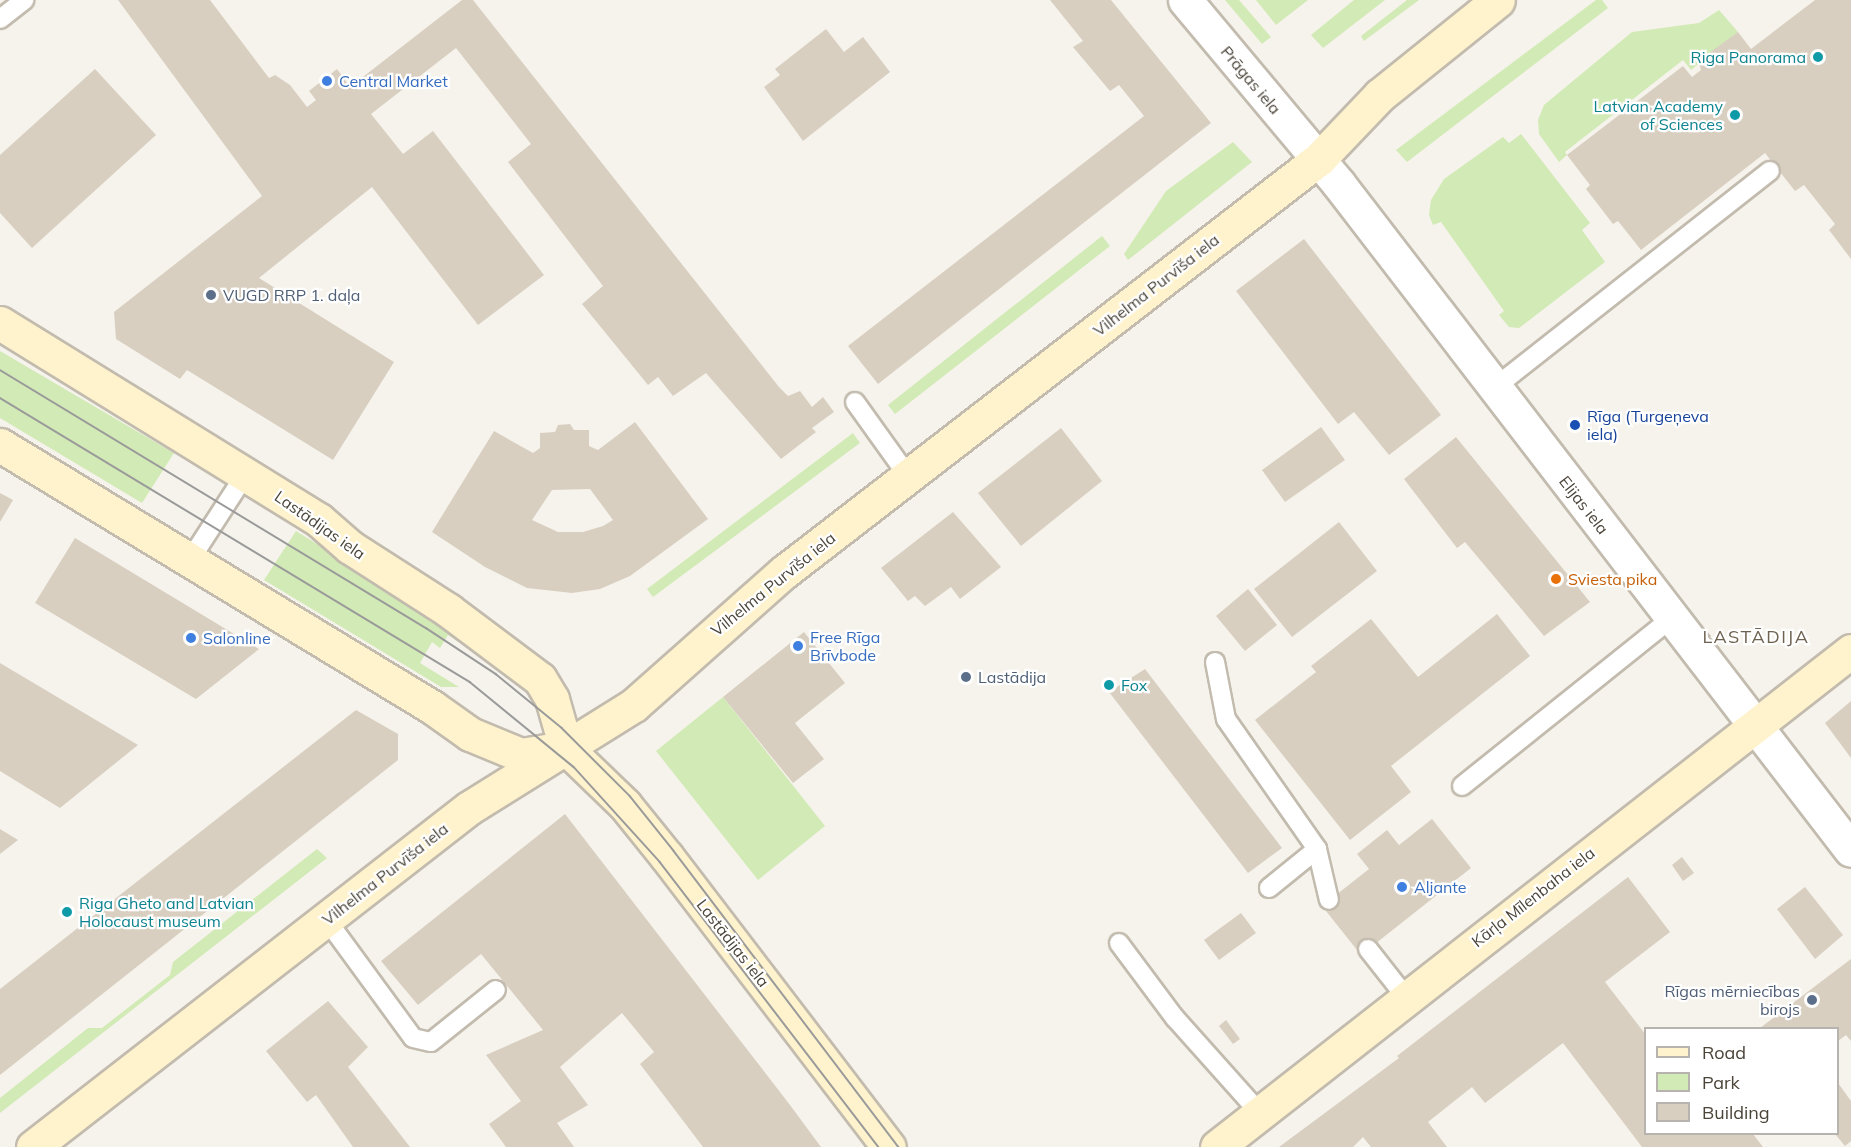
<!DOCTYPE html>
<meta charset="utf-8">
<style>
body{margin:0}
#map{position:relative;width:1851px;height:1147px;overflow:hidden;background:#f6f3ec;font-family:Mulish,sans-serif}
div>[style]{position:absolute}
.green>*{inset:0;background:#d2eab5}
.building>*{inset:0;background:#d8cfc1}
.roads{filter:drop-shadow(2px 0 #c2bbae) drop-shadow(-2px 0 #c2bbae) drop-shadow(0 2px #c2bbae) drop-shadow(0 -2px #c2bbae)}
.lane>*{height:18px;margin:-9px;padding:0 9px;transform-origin:9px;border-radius:9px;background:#fff}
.street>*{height:33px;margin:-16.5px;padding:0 16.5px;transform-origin:16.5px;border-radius:16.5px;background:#fff}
.secondary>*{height:33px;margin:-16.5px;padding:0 16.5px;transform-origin:16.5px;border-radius:16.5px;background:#fff3cd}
.tram>*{height:1.5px;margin:-0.75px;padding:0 0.75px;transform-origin:0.75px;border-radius:0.75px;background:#9a9a9a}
.dots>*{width:16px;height:16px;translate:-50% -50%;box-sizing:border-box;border:3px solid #fff;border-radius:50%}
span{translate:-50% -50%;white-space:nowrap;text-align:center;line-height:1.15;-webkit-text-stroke:4.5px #fff;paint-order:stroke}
.culture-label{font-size:16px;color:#0d838f}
.right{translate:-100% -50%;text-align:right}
.left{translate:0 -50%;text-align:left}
.street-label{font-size:16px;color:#4b4439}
.shop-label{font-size:16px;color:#366cbe}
.service-label{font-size:16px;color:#4e5e75}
.transit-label{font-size:16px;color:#164399}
.food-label{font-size:16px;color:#c56008}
.neighbourhood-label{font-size:18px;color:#6e6250;letter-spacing:1.5px}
.legend{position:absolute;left:1644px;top:1027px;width:195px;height:108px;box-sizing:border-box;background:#fff;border:2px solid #b7b4b0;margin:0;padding:8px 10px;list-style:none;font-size:18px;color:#4b4439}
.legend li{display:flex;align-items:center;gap:12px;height:30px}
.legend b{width:30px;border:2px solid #b7b4b0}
</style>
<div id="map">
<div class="green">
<div style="clip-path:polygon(1225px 0,1239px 0,1271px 37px,1262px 44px)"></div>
<div style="clip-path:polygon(1256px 0,1308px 0,1276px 25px)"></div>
<div style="clip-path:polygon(1354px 0,1385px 0,1323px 48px,1311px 35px)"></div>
<div style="clip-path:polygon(1407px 0,1419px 0,1364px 41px,1361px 36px)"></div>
<div style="clip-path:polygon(1596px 0,1602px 0,1608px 8px,1407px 162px,1396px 150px)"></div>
<div style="clip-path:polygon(1719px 10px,1738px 32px,1691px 70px,1683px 60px,1565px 152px,1567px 155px,1559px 162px,1539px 134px,1538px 120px,1544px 105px,1632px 32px,1699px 23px)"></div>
<div style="clip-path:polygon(1521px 134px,1590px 223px,1582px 230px,1605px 262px,1519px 328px,1509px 327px,1499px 315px,1504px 311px,1441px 222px,1433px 225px,1429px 215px,1431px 200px,1444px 179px,1503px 137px,1509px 143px)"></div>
<div style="clip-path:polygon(1233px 142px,1252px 162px,1128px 260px,1124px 254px,1166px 191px)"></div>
<div style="clip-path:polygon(1102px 236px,1110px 246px,895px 414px,888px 405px)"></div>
<div style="clip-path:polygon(0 351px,174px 453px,142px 503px,0 418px)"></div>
<div style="clip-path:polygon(853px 433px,860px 443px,653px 597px,647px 589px)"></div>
<div style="clip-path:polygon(296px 531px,452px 627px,480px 650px,481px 657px,448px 635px,440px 648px,432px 642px,420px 663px,459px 687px,441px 687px,264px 580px)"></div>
<div style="clip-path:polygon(723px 697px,825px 826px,758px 880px,656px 751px)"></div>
<div style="clip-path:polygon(317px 849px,327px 858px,0 1113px,0 1098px,88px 1028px,102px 1028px,170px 975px,173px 962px)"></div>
</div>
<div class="building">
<div style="clip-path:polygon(118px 0,210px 0,269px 78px,275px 75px,290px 85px,307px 107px,316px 100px,309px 91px,337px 69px,350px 87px,462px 0,473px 0,779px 387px,788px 396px,800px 391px,812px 407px,823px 397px,834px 412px,812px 428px,816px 432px,781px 459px,706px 373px,673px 396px,658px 377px,648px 385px,582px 304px,603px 286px,508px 162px,531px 144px,456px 48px,371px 114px,403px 154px,433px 131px,544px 275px,478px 325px,372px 187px,259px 278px,394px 362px,333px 460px,187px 370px,180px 379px,116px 339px,114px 312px,262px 196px)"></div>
<div style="clip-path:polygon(1050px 0,1111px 0,1211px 123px,878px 384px,848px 346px,1144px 116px,1119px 85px,1110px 91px,1073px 47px,1083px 41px)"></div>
<div style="clip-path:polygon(1815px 0,1851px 0,1851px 259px,1829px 230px,1835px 224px,1804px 185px,1795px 191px,1765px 153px,1641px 250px,1618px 221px,1613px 224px,1586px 189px,1590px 185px,1567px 155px,1683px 66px,1692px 77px,1701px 70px,1698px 61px,1738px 32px,1751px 49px)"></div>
<div style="clip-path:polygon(826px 29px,844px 52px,863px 37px,890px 72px,803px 141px,764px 87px,780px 75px,775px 69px)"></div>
<div style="clip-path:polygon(95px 69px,156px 135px,32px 248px,0 213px,0 155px)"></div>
<div style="clip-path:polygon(1304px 239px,1441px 415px,1389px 455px,1354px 412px,1338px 424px,1236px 291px)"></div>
<div style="clip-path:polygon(evenodd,635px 422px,708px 519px,630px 576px,600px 589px,572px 593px,527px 588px,485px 567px,432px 532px,494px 431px,533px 453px,540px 448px,540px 433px,555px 432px,558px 425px,570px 424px,574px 430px,589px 430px,589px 446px,598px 450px,635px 422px,590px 489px,613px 520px,603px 526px,583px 532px,558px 532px,532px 520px,552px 490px,590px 489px)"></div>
<div style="clip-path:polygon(1321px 427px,1345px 460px,1285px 502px,1262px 470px)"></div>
<div style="clip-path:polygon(1061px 428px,1102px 481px,1021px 546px,978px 493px)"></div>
<div style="clip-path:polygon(1456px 437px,1590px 602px,1544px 636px,1465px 542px,1457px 548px,1404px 479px)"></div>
<div style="clip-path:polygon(0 493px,13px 500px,0 522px)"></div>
<div style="clip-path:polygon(953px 512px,1001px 567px,960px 599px,951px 587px,925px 606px,915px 596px,908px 601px,881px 568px)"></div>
<div style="clip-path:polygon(1339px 522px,1377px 571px,1292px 637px,1254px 589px)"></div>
<div style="clip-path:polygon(75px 538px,259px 649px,196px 699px,35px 603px)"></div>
<div style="clip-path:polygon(1248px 589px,1277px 625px,1245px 651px,1216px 616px)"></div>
<div style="clip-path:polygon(1497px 614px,1530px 656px,1391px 766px,1411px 792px,1350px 840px,1255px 720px,1316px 672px,1311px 666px,1371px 619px,1418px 677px)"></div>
<div style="clip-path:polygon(804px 632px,845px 683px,795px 723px,824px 759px,793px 783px,723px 697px)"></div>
<div style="clip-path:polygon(0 663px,138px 745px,60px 808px,0 771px)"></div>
<div style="clip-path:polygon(1145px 669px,1282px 848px,1248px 873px,1109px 692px)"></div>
<div style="clip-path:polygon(1851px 701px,1851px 758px,1825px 723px)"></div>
<div style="clip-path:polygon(356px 710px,398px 734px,398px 760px,0 1075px,0 989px)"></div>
<div style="clip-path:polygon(565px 814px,790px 1105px,821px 1147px,703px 1147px,640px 1064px,654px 1052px,622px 1013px,560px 1067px,588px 1105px,557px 1123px,574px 1147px,506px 1147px,489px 1124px,521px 1101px,486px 1055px,543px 1030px,481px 954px,418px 1005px,381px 961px)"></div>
<div style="clip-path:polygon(1432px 819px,1471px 868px,1361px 955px,1322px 906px,1369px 869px,1357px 854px,1387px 830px,1399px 845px)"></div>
<div style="clip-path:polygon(0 829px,18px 840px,0 854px)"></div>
<div style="clip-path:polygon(1682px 857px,1694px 873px,1683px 881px,1672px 865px)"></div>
<div style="clip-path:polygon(1628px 877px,1670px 932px,1605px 982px,1646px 1035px,1646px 1134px,1753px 1134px,1763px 1147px,1642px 1147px,1563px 1043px,1485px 1103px,1472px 1087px,1428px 1122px,1447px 1147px,1371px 1147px,1363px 1137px,1353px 1147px,1279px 1147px,1399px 1058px,1397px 1056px)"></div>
<div style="clip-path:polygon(1805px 887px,1843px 935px,1815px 959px,1777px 909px)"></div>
<div style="clip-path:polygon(1241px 913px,1256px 933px,1219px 960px,1204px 940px)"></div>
<div style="clip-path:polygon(1851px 959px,1851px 1041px,1846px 1035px,1838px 1041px,1838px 1028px,1760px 1028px)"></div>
<div style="clip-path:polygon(328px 1001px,368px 1047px,348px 1067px,410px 1147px,353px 1147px,316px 1095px,307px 1102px,266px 1051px)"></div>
<div style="clip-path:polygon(1226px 1020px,1240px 1039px,1233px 1044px,1219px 1026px)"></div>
<div style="clip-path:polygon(1838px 1083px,1851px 1101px,1851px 1141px,1845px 1146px,1835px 1134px)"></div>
</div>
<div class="roads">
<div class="lane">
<div style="left:0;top:19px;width:31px;rotate:-38deg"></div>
<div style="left:1494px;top:388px;width:351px;rotate:-38.2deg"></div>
<div style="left:855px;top:402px;width:91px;rotate:54.4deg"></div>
<div style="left:190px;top:560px;width:101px;rotate:-57.1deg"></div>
<div style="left:1215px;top:662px;width:58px;rotate:79.1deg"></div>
<div style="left:1226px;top:719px;width:159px;rotate:55deg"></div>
<div style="left:1317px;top:849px;width:52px;rotate:76.8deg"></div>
<div style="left:1462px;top:786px;width:269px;rotate:-38.7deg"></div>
<div style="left:1269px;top:888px;width:62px;rotate:-39.1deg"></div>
<div style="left:326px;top:919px;width:147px;rotate:53.8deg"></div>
<div style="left:413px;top:1038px;width:18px;rotate:13deg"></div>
<div style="left:431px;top:1042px;width:83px;rotate:-38.7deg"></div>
<div style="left:1119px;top:943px;width:94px;rotate:53.3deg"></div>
<div style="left:1175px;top:1018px;width:127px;rotate:48.2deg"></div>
<div style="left:1368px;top:949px;width:60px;rotate:51.8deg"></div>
</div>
<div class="street">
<div style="left:1185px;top:0;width:239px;rotate:50.1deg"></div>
<div style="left:1338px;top:183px;width:841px;rotate:52.44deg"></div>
</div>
<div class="secondary">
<div style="left:0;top:323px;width:375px;rotate:31.7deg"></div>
<div style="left:319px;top:520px;width:41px;rotate:41.1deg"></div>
<div style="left:350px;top:547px;width:117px;rotate:32.7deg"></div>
<div style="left:448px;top:610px;width:115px;rotate:36.9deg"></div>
<div style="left:540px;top:679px;width:23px;rotate:59deg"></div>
<div style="left:552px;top:699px;width:51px;rotate:74.1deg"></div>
<div style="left:566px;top:748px;width:82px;rotate:44deg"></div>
<div style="left:625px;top:805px;width:67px;rotate:51.1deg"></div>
<div style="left:667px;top:857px;width:365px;rotate:52.6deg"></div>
<div style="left:0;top:445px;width:505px;rotate:31.24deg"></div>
<div style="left:432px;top:707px;width:47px;rotate:35.4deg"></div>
<div style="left:470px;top:734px;width:55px;rotate:22.4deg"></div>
<div style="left:521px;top:755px;width:39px;rotate:-9deg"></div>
<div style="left:33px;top:1147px;width:552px;rotate:-37.87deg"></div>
<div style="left:469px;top:808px;width:195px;rotate:-32deg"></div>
<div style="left:634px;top:705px;width:200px;rotate:-41.6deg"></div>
<div style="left:784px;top:572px;width:676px;rotate:-37.67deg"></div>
<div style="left:1319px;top:159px;width:88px;rotate:-46.4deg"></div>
<div style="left:1380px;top:95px;width:151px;rotate:-38.8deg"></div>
<div style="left:1217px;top:1147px;width:805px;rotate:-38.04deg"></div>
</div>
</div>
<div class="tram">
<div style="left:0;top:370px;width:498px;rotate:31.2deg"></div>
<div style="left:426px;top:628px;width:84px;rotate:33.3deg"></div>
<div style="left:496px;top:674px;width:85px;rotate:39.3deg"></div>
<div style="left:562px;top:728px;width:96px;rotate:45deg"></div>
<div style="left:630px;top:796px;width:70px;rotate:51.3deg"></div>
<div style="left:674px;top:851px;width:372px;rotate:52.8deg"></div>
<div style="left:0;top:398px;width:549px;rotate:31.14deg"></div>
<div style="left:470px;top:682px;width:134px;rotate:39.3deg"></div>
<div style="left:574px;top:767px;width:128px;rotate:47.8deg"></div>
<div style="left:660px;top:862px;width:359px;rotate:52.5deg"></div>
</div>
<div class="dots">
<div style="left:1818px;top:57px;background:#0f9aa8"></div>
<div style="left:327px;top:81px;background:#3f7fe0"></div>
<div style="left:1735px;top:115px;background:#0f9aa8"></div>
<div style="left:211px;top:295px;background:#5c6f8a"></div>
<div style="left:1575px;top:425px;background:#1a4fb4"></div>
<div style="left:1556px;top:579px;background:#e8710a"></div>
<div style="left:191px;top:638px;background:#3f7fe0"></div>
<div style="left:798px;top:646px;background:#3f7fe0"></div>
<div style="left:966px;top:677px;background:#5c6f8a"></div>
<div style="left:1109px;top:685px;background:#0f9aa8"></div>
<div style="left:1402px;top:887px;background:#3f7fe0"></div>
<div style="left:67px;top:912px;background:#0f9aa8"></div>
<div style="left:1812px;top:1000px;background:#5c6f8a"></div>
</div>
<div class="culture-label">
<span class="right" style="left:1806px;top:57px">Riga Panorama</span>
<span class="right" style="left:1723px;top:115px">Latvian Academy<br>of Sciences</span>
<span class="left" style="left:1121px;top:685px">Fox</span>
<span class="left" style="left:79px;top:912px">Riga Gheto and Latvian<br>Holocaust museum</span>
</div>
<div class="street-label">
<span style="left:1251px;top:80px;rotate:50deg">Prāgas iela</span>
<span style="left:1156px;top:285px;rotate:-38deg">Vilhelma Purvīša iela</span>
<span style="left:1584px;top:505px;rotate:52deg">Elijas iela</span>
<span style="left:320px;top:525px;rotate:35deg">Lastādijas iela</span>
<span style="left:773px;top:584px;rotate:-39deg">Vilhelma Purvīša iela</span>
<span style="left:385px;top:874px;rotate:-38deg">Vilhelma Purvīša iela</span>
<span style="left:1533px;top:897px;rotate:-38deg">Kārļa Mīlenbaha iela</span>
<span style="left:733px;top:943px;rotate:52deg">Lastādijas iela</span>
</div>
<div class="shop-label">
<span class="left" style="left:339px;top:81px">Central Market</span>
<span class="left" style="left:810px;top:646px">Free Rīga<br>Brīvbode</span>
<span class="left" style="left:203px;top:638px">Salonline</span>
<span class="left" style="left:1414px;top:887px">Aljante</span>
</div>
<div class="service-label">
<span class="left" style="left:223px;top:295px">VUGD RRP 1. daļa</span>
<span class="left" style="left:978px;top:677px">Lastādija</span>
<span class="right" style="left:1800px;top:1000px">Rīgas mērniecības<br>birojs</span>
</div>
<div class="transit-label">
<span class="left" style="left:1587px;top:425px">Rīga (Turgeņeva<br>iela)</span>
</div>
<div class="food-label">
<span class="left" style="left:1568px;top:579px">Sviesta pika</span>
</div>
<div class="neighbourhood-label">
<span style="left:1756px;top:637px">LASTĀDIJA</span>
</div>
<ul class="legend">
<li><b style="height:8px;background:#fff3cd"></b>Road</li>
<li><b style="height:16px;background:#d2eab5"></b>Park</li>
<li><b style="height:16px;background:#d8cfc1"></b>Building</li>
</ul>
</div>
